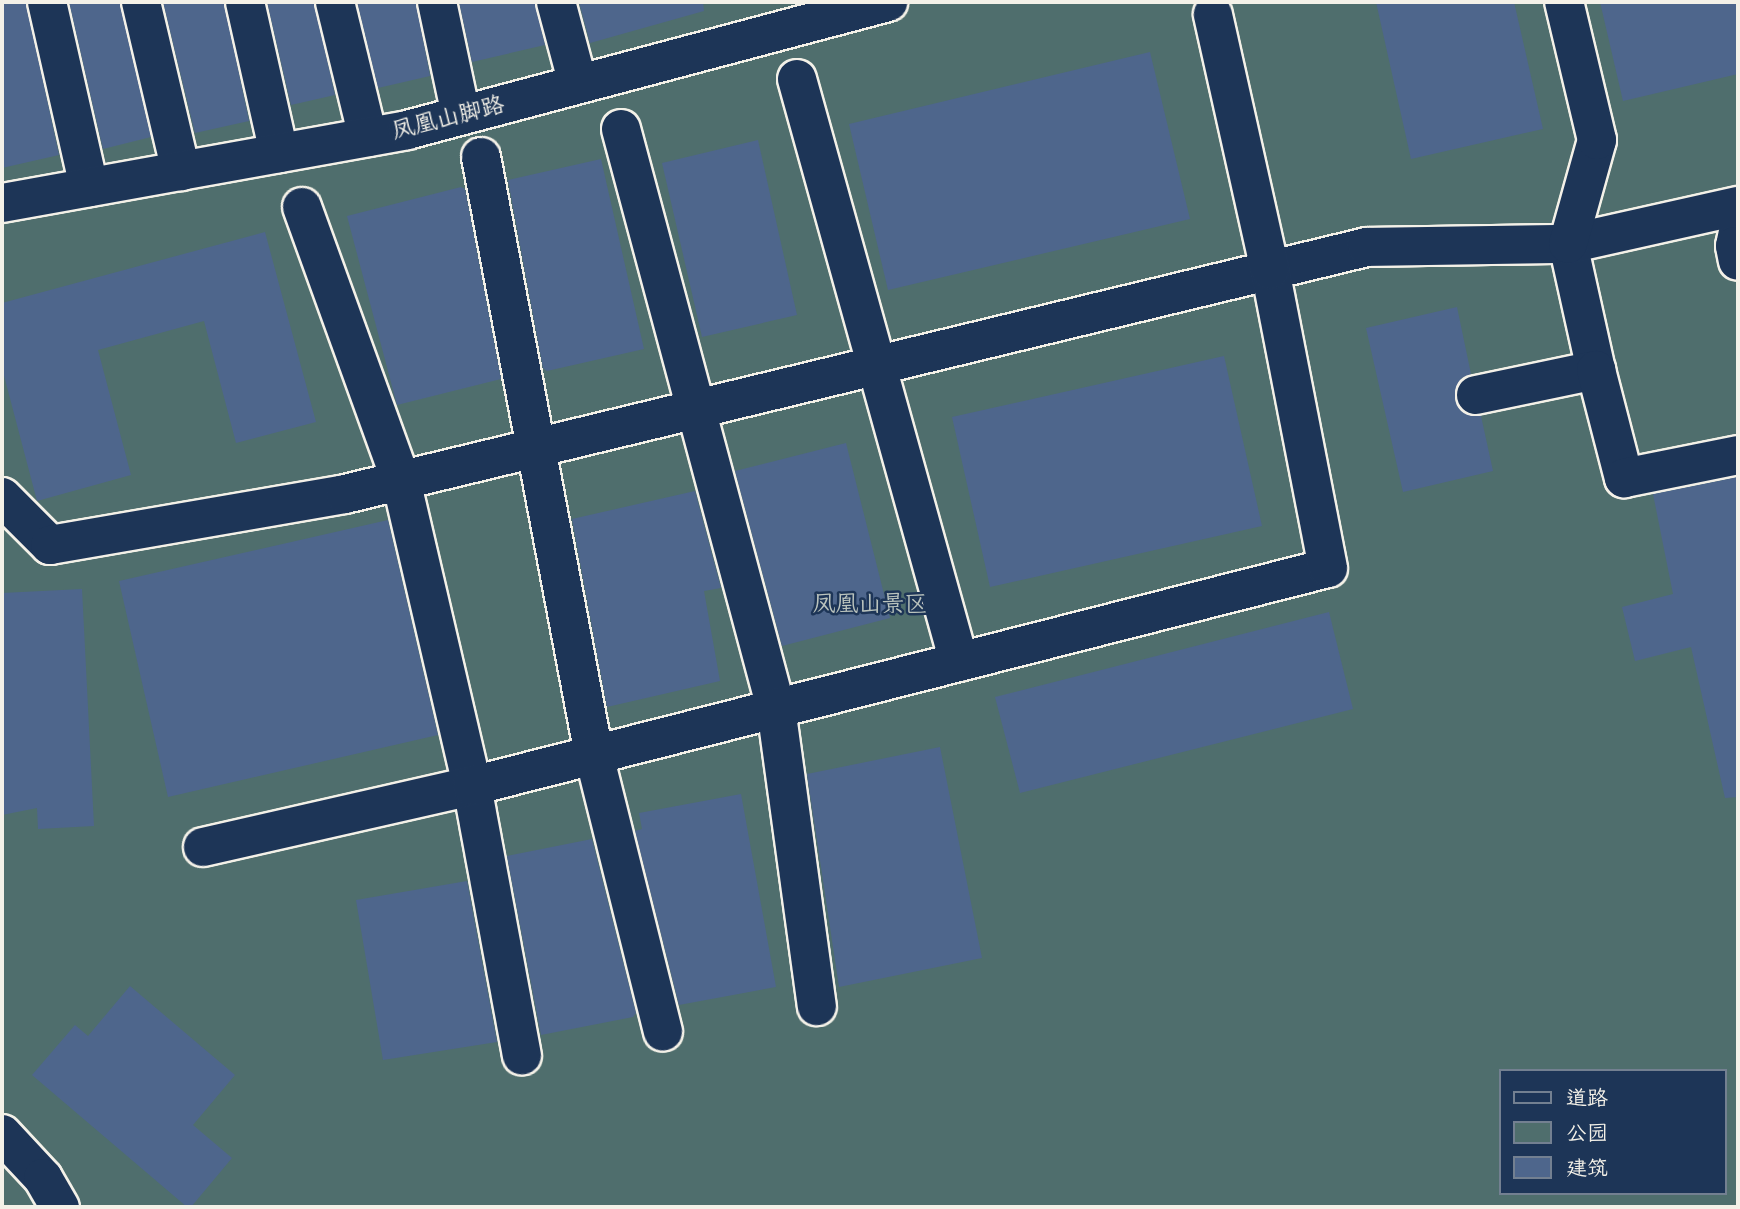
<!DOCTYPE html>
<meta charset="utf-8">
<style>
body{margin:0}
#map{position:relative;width:1740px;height:1209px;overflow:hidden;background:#1d3557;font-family:Sriracha,"LXGW WenKai TC",sans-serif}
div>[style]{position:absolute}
.green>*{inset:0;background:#4f6e6d}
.building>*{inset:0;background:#4e668c}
.roads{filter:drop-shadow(2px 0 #f4f1e8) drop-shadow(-2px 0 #f4f1e8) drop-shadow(0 2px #f4f1e8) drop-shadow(0 -2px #f4f1e8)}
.minor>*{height:38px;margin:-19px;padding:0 19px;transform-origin:19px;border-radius:19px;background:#1d3557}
span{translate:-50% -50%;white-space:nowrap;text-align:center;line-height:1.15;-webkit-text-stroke:5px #1d3557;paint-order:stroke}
.street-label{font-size:23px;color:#f4f1e8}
.park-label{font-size:23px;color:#bac3bd}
.frame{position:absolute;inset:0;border:4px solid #f4f1e8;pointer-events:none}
.legend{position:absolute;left:1499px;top:1069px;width:228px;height:126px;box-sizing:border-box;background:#1d3557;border:2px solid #738091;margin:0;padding:9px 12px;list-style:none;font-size:21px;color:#f4f1e8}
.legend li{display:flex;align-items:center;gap:14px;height:35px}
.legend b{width:35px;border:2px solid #738091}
</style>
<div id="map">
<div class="green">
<div style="clip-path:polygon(evenodd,2px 2px,1738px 2px,1738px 1207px,2px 1207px,2px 2px,1500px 1071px,1724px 1071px,1724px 1193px,1500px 1193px,1500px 1071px)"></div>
</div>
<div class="building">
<div style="clip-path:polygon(2px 2px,26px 2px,59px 155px,2px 168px)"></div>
<div style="clip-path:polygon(69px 2px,120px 2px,151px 137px,103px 149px)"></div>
<div style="clip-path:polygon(163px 2px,224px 2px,249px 121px,195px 133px)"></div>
<div style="clip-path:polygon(267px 2px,314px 2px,335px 95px,291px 105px)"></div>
<div style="clip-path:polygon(357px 2px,416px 2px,430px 76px,378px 88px)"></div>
<div style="clip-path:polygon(459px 2px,535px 2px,545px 45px,472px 62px)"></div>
<div style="clip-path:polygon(579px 2px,703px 2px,704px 11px,590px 43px)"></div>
<div style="clip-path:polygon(1376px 2px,1514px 2px,1543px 129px,1411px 159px)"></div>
<div style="clip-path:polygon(1600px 2px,1738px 2px,1738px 74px,1623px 101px)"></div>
<div style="clip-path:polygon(1150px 52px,1190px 219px,888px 290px,849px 124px)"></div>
<div style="clip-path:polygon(758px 140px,797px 315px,702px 337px,662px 163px)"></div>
<div style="clip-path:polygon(601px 159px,644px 349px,547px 371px,543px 368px,508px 180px)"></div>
<div style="clip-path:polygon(461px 187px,465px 189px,501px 379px,397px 405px,347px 216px)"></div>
<div style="clip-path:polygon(265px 232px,316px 422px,236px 443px,204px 321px,98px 350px,131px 475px,37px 501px,2px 368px,2px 303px)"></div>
<div style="clip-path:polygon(1457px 307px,1471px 374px,1462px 378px,1456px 388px,1455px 400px,1460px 410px,1469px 415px,1481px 416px,1493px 471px,1403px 492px,1366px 328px)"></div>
<div style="clip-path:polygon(1224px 356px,1262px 526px,990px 587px,952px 417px)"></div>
<div style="clip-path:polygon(846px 443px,890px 618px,782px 646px,735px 471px)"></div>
<div style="clip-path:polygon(1738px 477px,1738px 797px,1725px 798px,1691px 647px,1635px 661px,1622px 607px,1673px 594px,1653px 494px)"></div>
<div style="clip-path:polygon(695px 491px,721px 588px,704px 591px,720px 681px,607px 707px,572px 519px)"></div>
<div style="clip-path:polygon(388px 520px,438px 735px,168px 797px,119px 581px)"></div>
<div style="clip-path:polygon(82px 589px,94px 826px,38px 829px,37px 808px,2px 815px,2px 593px)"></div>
<div style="clip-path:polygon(1329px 612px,1353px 709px,1020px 793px,995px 697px)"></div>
<div style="clip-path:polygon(940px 747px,982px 958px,839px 987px,807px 774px)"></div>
<div style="clip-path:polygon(741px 794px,776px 987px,679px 1005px,635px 831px,642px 829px,639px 813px)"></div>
<div style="clip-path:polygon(592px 839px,636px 1013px,633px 1017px,541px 1035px,507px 856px)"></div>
<div style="clip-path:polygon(467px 881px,497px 1042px,383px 1060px,356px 900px)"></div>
<div style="clip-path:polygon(130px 986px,235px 1075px,193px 1125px,232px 1158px,191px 1207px,187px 1207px,32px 1075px,75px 1025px,88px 1036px)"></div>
</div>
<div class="roads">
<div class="minor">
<div style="left:47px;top:2px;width:190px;rotate:77.2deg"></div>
<div style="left:141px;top:2px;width:174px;rotate:76.7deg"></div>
<div style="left:245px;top:2px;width:155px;rotate:77.3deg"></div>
<div style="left:335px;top:2px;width:139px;rotate:76.3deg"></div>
<div style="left:437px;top:2px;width:116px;rotate:78deg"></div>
<div style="left:556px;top:2px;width:85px;rotate:75deg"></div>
<div style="left:797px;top:79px;width:605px;rotate:74.47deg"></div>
<div style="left:621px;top:129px;width:599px;rotate:75.01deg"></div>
<div style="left:776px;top:708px;width:301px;rotate:82.2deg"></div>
<div style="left:481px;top:157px;width:609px;rotate:79.3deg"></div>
<div style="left:594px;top:755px;width:285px;rotate:76deg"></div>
<div style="left:2px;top:203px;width:412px;rotate:-10.2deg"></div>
<div style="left:407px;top:130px;width:498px;rotate:-14.9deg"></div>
<div style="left:302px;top:207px;width:290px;rotate:70.1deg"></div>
<div style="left:401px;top:480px;width:314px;rotate:76.9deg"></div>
<div style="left:472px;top:786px;width:274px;rotate:79.5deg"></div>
<div style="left:1738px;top:232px;width:14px;rotate:102deg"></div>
<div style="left:1735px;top:246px;width:15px;rotate:79deg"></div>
<div style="left:1596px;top:370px;width:129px;rotate:-102.5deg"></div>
<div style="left:1568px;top:244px;width:174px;rotate:-12.6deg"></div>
<div style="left:1476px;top:395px;width:123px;rotate:-11.8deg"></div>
<div style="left:1596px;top:370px;width:112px;rotate:75.5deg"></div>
<div style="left:1624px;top:478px;width:116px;rotate:-11.4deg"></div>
<div style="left:2px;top:497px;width:68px;rotate:45deg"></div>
<div style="left:50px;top:545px;width:299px;rotate:-9.8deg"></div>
<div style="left:345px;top:494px;width:1051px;rotate:-13.59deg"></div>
<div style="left:1367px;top:247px;width:201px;rotate:-0.9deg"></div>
<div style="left:1568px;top:244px;width:108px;rotate:-74.4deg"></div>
<div style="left:1597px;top:140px;width:142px;rotate:-103.4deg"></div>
<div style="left:203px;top:847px;width:276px;rotate:-12.8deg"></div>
<div style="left:472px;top:786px;width:883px;rotate:-14.29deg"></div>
<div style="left:1328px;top:568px;width:304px;rotate:-101deg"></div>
<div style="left:1270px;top:270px;width:262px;rotate:-102.6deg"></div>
<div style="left:2px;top:1134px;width:60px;rotate:47deg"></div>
<div style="left:43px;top:1178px;width:34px;rotate:60deg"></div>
</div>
</div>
<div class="street-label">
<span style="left:448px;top:118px;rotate:-14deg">凤凰山脚路</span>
</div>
<div class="park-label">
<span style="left:870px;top:604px">凤凰山景区</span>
</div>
<div class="frame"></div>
<ul class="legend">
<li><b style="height:9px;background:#1d3557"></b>道路</li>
<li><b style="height:19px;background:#4f6e6d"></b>公园</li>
<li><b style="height:19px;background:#4e668c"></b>建筑</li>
</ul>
</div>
